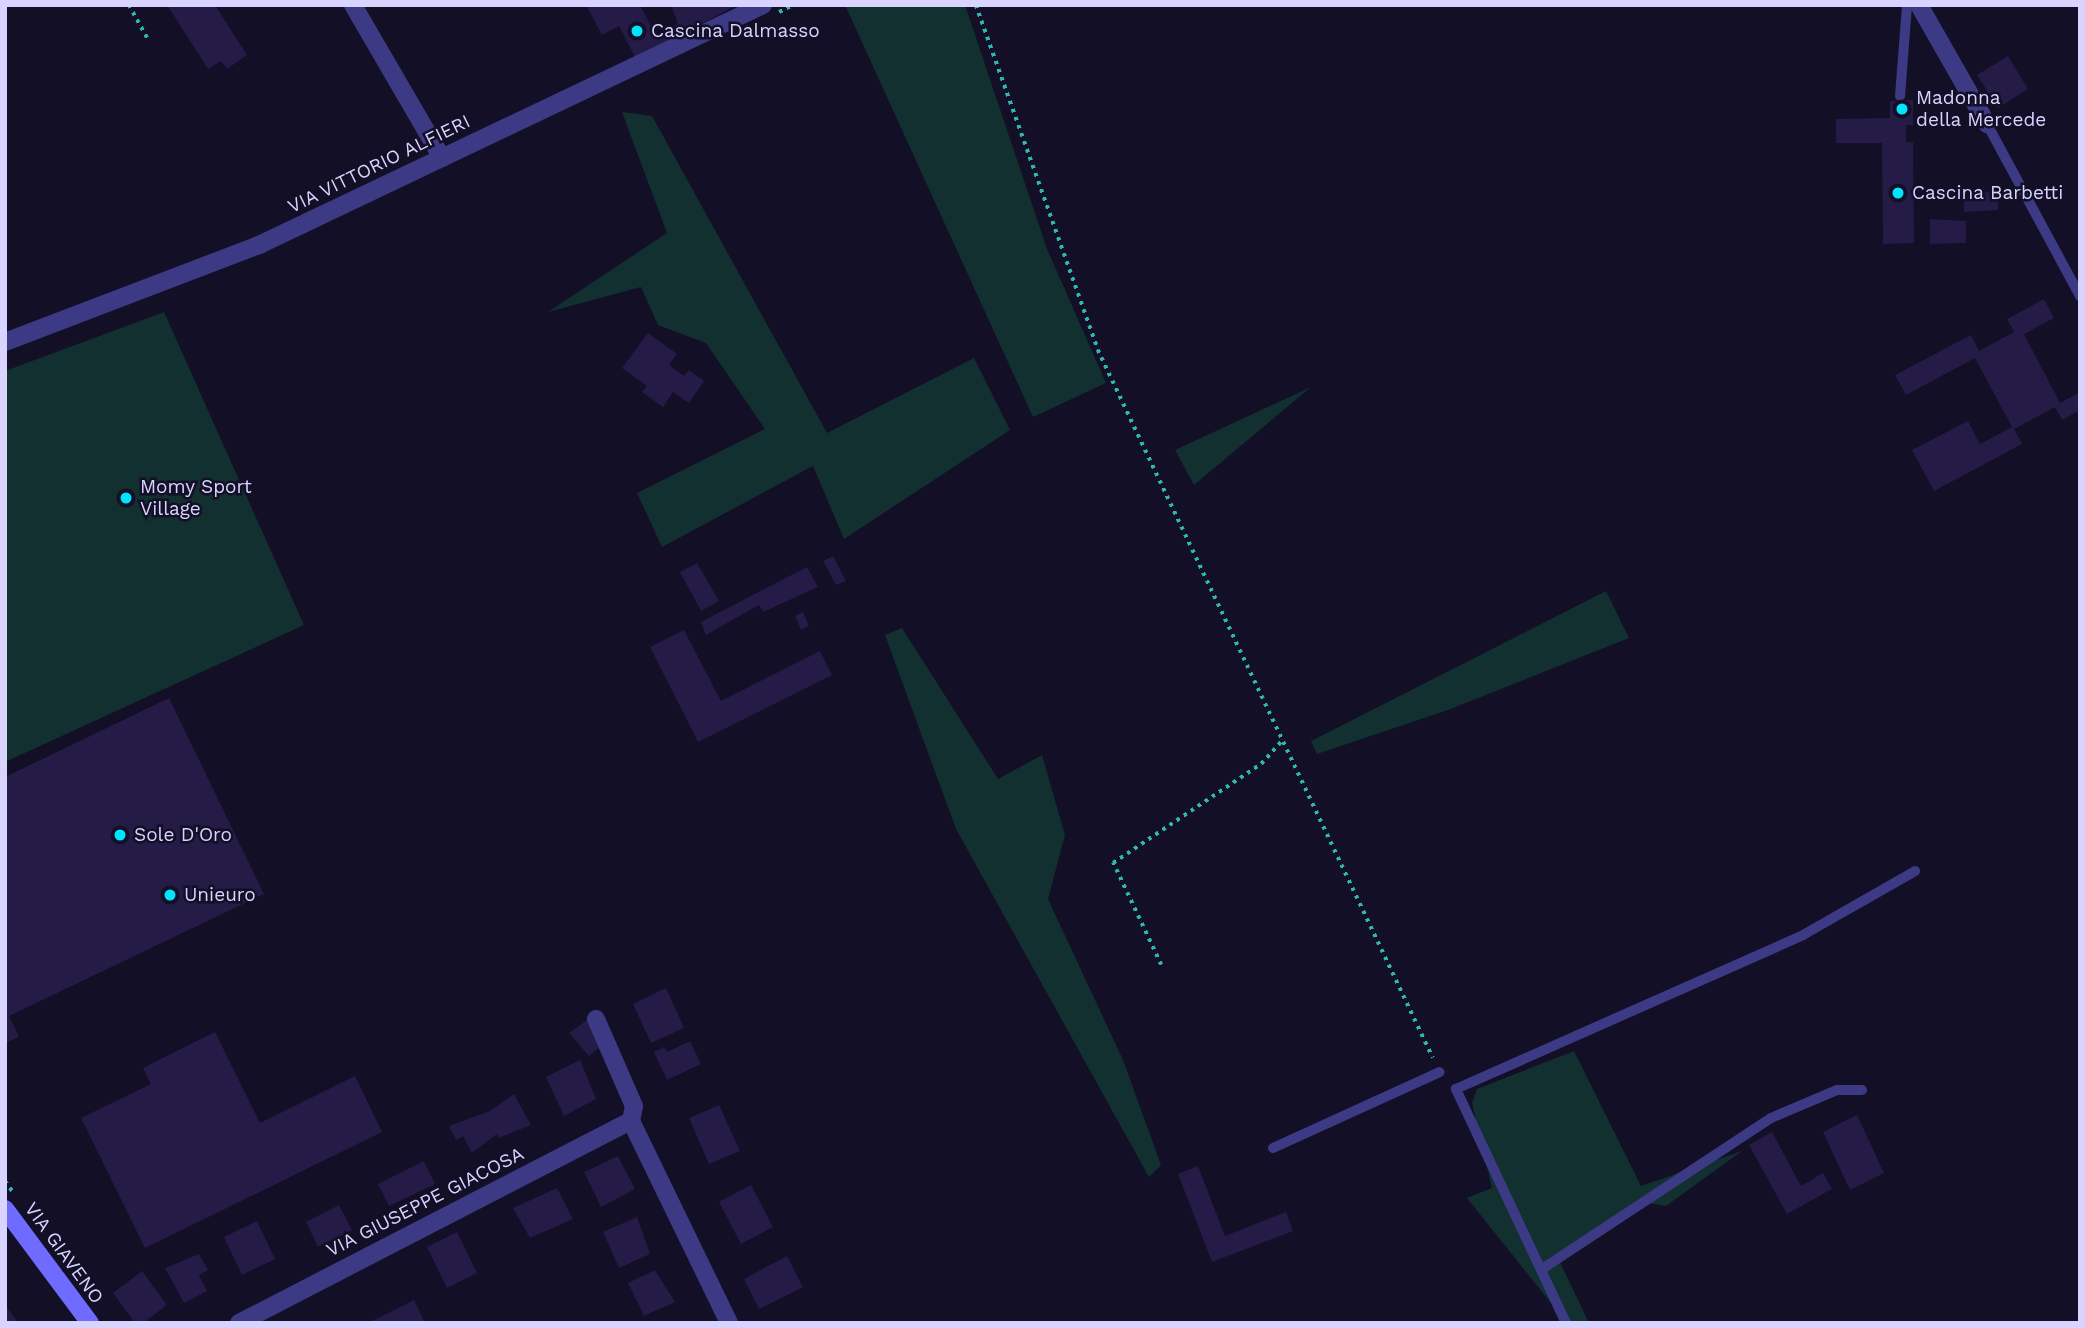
<!DOCTYPE html>
<style>
body{margin:0}
#map{position:relative;width:2085px;height:1328px;overflow:hidden;background:#130f26;font-family:"Work Sans",sans-serif}
div>[style]{position:absolute}
.green>*{inset:0;background:#12302f}
.building>*{inset:0;background:#241b47}
.path>*{height:3.5px;margin-top:-1.75px;transform-origin:0;background:repeating-linear-gradient(90deg,#2fb8b0 0 3.5px,transparent 0 8.5px)}
.lane>*{height:10px;margin:-5px;padding:0 5px;transform-origin:5px;border-radius:5px;background:#3d3a85}
.street>*{height:18px;margin:-9px;padding:0 9px;transform-origin:9px;border-radius:9px;background:#3d3a85}
.secondary>*{height:18px;margin:-9px;padding:0 9px;transform-origin:9px;border-radius:9px;background:#6f6bff}
.dots>*{width:19px;height:19px;translate:-50% -50%;box-sizing:border-box;border:4px solid #130f26;border-radius:50%}
span{translate:-50% -50%;white-space:nowrap;text-align:center;line-height:1.15;-webkit-text-stroke:5px #130f26;paint-order:stroke}
.poi-label{font-size:19px;color:#d9d4ff}
.left{translate:0 -50%;text-align:left}
.street-label{font-size:19px;color:#d9d4ff}
.frame{position:absolute;inset:0;border:7px solid #d9d4ff;pointer-events:none}
</style>
<div id="map">
<div class="green">
<div style="clip-path:polygon(845px 5px,965px 5px,1047px 249px,1106px 383px,1033px 417px)"></div>
<div style="clip-path:polygon(622px 112px,652px 116px,827px 433px,974px 358px,1010px 430px,844px 539px,813px 466px,662px 547px,637px 493px,765px 429px,706px 343px,658px 325px,641px 287px,548px 312px,667px 233px)"></div>
<div style="clip-path:polygon(164px 312px,304px 625px,5px 762px,5px 371px)"></div>
<div style="clip-path:polygon(1311px 387px,1194px 485px,1175px 450px)"></div>
<div style="clip-path:polygon(1606px 591px,1629px 638px,1448px 710px,1317px 754px,1311px 741px)"></div>
<div style="clip-path:polygon(902px 628px,998px 779px,1042px 755px,1065px 835px,1048px 899px,1123px 1060px,1161px 1165px,1149px 1177px,956px 829px,885px 635px)"></div>
<div style="clip-path:polygon(1574px 1051px,1641px 1186px,1742px 1151px,1666px 1206px,1636px 1201px,1557px 1256px,1589px 1323px,1567px 1323px,1467px 1198px,1492px 1188px,1472px 1103px,1477px 1089px)"></div>
</div>
<div class="building">
<div style="clip-path:polygon(167px 5px,215px 5px,247px 55px,227px 69px,221px 61px,208px 69px)"></div>
<div style="clip-path:polygon(586px 5px,640px 5px,656px 36px,678px 24px,671px 5px,737px 5px,636px 59px,619px 26px,602px 35px)"></div>
<div style="clip-path:polygon(2008px 56px,2028px 89px,1998px 108px,1977px 75px)"></div>
<div style="clip-path:polygon(1913px 100px,1913px 125px,1906px 125px,1906px 142px,1913px 142px,1914px 243px,1883px 244px,1882px 143px,1836px 143px,1836px 119px,1890px 118px,1890px 101px)"></div>
<div style="clip-path:polygon(1998px 192px,1998px 210px,1964px 212px,1964px 193px)"></div>
<div style="clip-path:polygon(1930px 219px,1966px 221px,1966px 243px,1930px 244px)"></div>
<div style="clip-path:polygon(2044px 299px,2054px 318px,2024px 334px,2060px 403px,2080px 392px,2080px 410px,2062px 420px,2055px 407px,2014px 429px,2022px 444px,1934px 491px,1912px 450px,1968px 421px,1980px 444px,2012px 427px,1975px 358px,1906px 395px,1895px 375px,1971px 335px,1979px 351px,2014px 332px,2007px 319px)"></div>
<div style="clip-path:polygon(648px 333px,677px 354px,669px 365px,684px 376px,689px 370px,704px 381px,689px 403px,673px 392px,663px 407px,642px 392px,647px 386px,622px 368px)"></div>
<div style="clip-path:polygon(833px 556px,846px 581px,836px 585px,823px 561px)"></div>
<div style="clip-path:polygon(697px 563px,719px 601px,701px 611px,680px 572px)"></div>
<div style="clip-path:polygon(807px 567px,818px 587px,763px 612px,759px 605px,706px 635px,701px 622px)"></div>
<div style="clip-path:polygon(803px 612px,809px 626px,801px 630px,795px 616px)"></div>
<div style="clip-path:polygon(684px 630px,721px 701px,820px 651px,832px 675px,698px 742px,650px 647px)"></div>
<div style="clip-path:polygon(169px 698px,264px 894px,9px 1016px,19px 1037px,5px 1043px,5px 777px)"></div>
<div style="clip-path:polygon(666px 988px,684px 1028px,651px 1043px,633px 1004px)"></div>
<div style="clip-path:polygon(587px 1020px,599px 1048px,589px 1056px,569px 1033px)"></div>
<div style="clip-path:polygon(215px 1032px,260px 1123px,355px 1076px,382px 1132px,145px 1248px,81px 1118px,151px 1084px,143px 1068px)"></div>
<div style="clip-path:polygon(690px 1041px,701px 1064px,667px 1080px,654px 1052px,664px 1047px,667px 1052px)"></div>
<div style="clip-path:polygon(580px 1060px,596px 1099px,564px 1116px,546px 1077px)"></div>
<div style="clip-path:polygon(514px 1094px,531px 1125px,499px 1138px,497px 1134px,472px 1153px,463px 1136px,456px 1140px,449px 1126px,490px 1111px)"></div>
<div style="clip-path:polygon(719px 1105px,740px 1151px,709px 1164px,689px 1118px)"></div>
<div style="clip-path:polygon(1857px 1115px,1884px 1173px,1850px 1190px,1823px 1132px)"></div>
<div style="clip-path:polygon(1772px 1132px,1801px 1186px,1823px 1173px,1832px 1189px,1787px 1214px,1749px 1145px)"></div>
<div style="clip-path:polygon(618px 1156px,635px 1189px,601px 1207px,584px 1172px)"></div>
<div style="clip-path:polygon(424px 1161px,435px 1184px,389px 1206px,378px 1184px)"></div>
<div style="clip-path:polygon(1198px 1166px,1225px 1236px,1286px 1212px,1293px 1231px,1212px 1262px,1178px 1174px)"></div>
<div style="clip-path:polygon(751px 1185px,773px 1227px,741px 1244px,719px 1202px)"></div>
<div style="clip-path:polygon(557px 1188px,573px 1219px,530px 1238px,513px 1208px)"></div>
<div style="clip-path:polygon(339px 1205px,352px 1230px,318px 1247px,306px 1222px)"></div>
<div style="clip-path:polygon(637px 1217px,650px 1254px,619px 1268px,603px 1232px)"></div>
<div style="clip-path:polygon(257px 1221px,275px 1259px,242px 1275px,224px 1237px)"></div>
<div style="clip-path:polygon(457px 1232px,477px 1273px,447px 1288px,427px 1247px)"></div>
<div style="clip-path:polygon(199px 1254px,208px 1270px,199px 1275px,207px 1291px,184px 1303px,165px 1268px)"></div>
<div style="clip-path:polygon(787px 1256px,803px 1287px,759px 1309px,744px 1279px)"></div>
<div style="clip-path:polygon(655px 1270px,675px 1302px,644px 1316px,628px 1283px)"></div>
<div style="clip-path:polygon(142px 1271px,167px 1305px,143px 1323px,135px 1323px,113px 1293px)"></div>
<div style="clip-path:polygon(414px 1300px,425px 1323px,368px 1323px)"></div>
<div style="clip-path:polygon(5px 1304px,18px 1323px,5px 1323px)"></div>
</div>
<div class="path">
<div style="left:129px;top:5px;width:41px;rotate:60.9deg"></div>
<div style="left:976px;top:5px;width:366px;rotate:70.5deg"></div>
<div style="left:1098px;top:350px;width:783px;rotate:64.68deg"></div>
<div style="left:779px;top:12px;width:16px;rotate:-27deg"></div>
<div style="left:1161px;top:965px;width:113px;rotate:-115.2deg"></div>
<div style="left:1113px;top:863px;width:178px;rotate:-33.8deg"></div>
<div style="left:1261px;top:764px;width:31px;rotate:-48deg"></div>
<div style="left:5px;top:1181px;width:14px;rotate:54deg"></div>
</div>
<div class="lane">
<div style="left:1900px;top:96px;width:91px;rotate:-85.6deg"></div>
<div style="left:1987px;top:124px;width:196px;rotate:61.6deg"></div>
<div style="left:1273px;top:1148px;width:183px;rotate:-24.5deg"></div>
<div style="left:1542px;top:1269px;width:274px;rotate:-33.4deg"></div>
<div style="left:1771px;top:1118px;width:72px;rotate:-23deg"></div>
<div style="left:1837px;top:1090px;width:25px"></div>
<div style="left:1566px;top:1323px;width:259px;rotate:-115.2deg"></div>
<div style="left:1456px;top:1089px;width:380px;rotate:-23.9deg"></div>
<div style="left:1803px;top:935px;width:129px;rotate:-29.7deg"></div>
</div>
<div class="street">
<div style="left:353px;top:5px;width:177px;rotate:59.8deg"></div>
<div style="left:1919px;top:5px;width:137px;rotate:60.3deg"></div>
<div style="left:5px;top:342px;width:272px;rotate:-20.9deg"></div>
<div style="left:259px;top:245px;width:558px;rotate:-25.46deg"></div>
<div style="left:596px;top:1019px;width:95px;rotate:66.4deg"></div>
<div style="left:634px;top:1106px;width:15px;rotate:101deg"></div>
<div style="left:631px;top:1121px;width:225px;rotate:64.1deg"></div>
<div style="left:239px;top:1323px;width:441px;rotate:-27.3deg"></div>
</div>
<div class="secondary">
<div style="left:5px;top:1209px;width:142px;rotate:53.3deg"></div>
</div>
<div class="dots">
<div style="left:637px;top:31px;background:#00e5ff"></div>
<div style="left:1902px;top:109px;background:#00e5ff"></div>
<div style="left:1898px;top:193px;background:#00e5ff"></div>
<div style="left:126px;top:498px;background:#00e5ff"></div>
<div style="left:120px;top:835px;background:#00e5ff"></div>
<div style="left:170px;top:895px;background:#00e5ff"></div>
</div>
<div class="poi-label">
<span class="left" style="left:651px;top:31px">Cascina Dalmasso</span>
<span class="left" style="left:1916px;top:109px">Madonna<br>della Mercede</span>
<span class="left" style="left:1912px;top:193px">Cascina Barbetti</span>
<span class="left" style="left:140px;top:498px">Momy Sport<br>Village</span>
<span class="left" style="left:134px;top:835px">Sole D'Oro</span>
<span class="left" style="left:184px;top:895px">Unieuro</span>
</div>
<div class="street-label">
<span style="left:379px;top:164px;rotate:-26deg">VIA VITTORIO ALFIERI</span>
<span style="left:425px;top:1202px;rotate:-27deg">VIA GIUSEPPE GIACOSA</span>
<span style="left:64px;top:1253px;rotate:54deg">VIA GIAVENO</span>
</div>
<div class="frame"></div>
</div>
